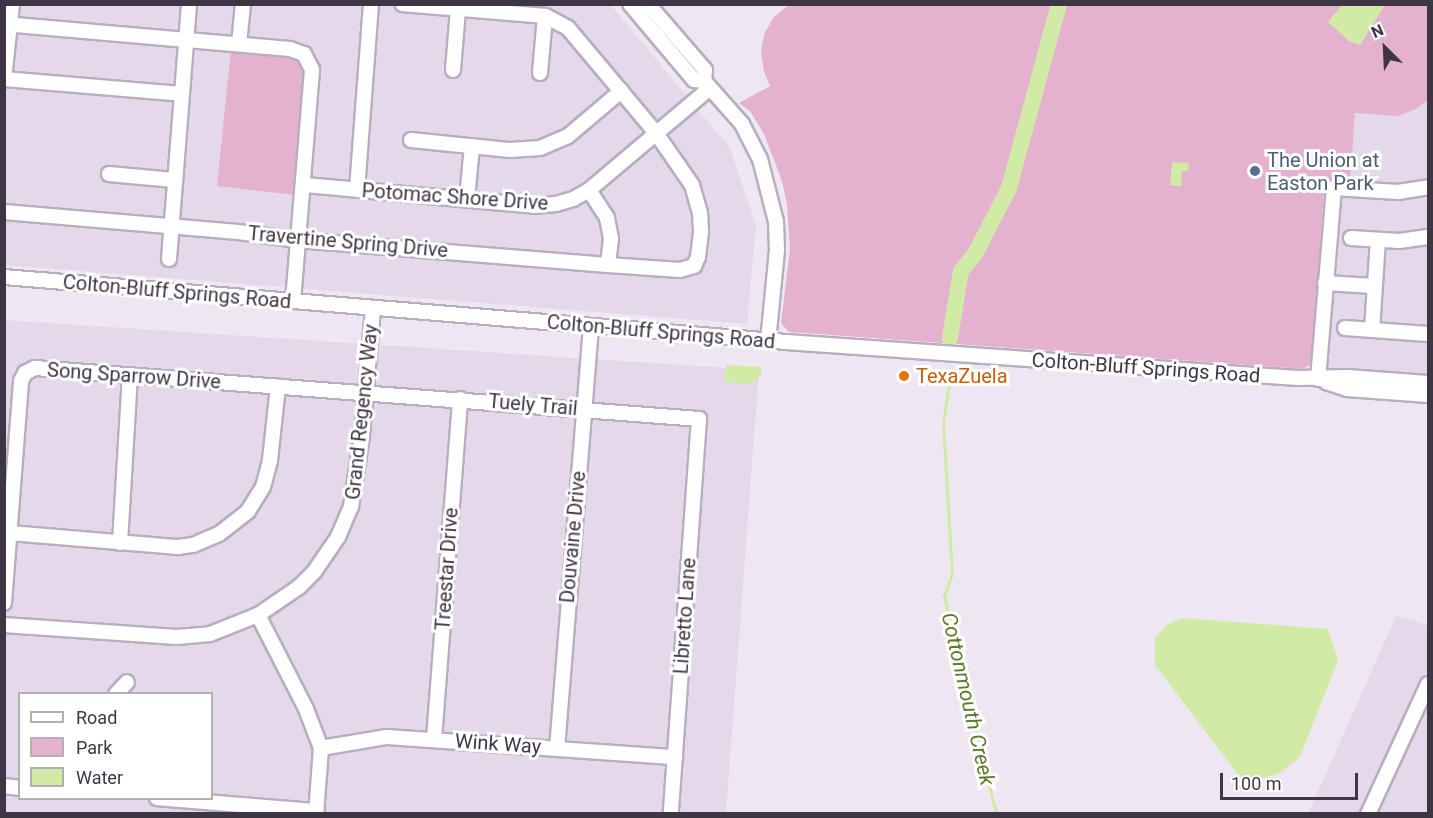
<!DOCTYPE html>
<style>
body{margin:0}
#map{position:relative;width:1433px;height:818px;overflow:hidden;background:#eee7f2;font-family:Roboto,sans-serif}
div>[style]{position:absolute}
.residential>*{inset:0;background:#e4d9ea}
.green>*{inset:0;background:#e4b2cf}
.water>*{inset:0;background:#d1eba6}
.stream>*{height:3px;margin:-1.5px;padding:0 1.5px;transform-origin:1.5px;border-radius:1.5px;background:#d1eba6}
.river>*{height:16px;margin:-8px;padding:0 8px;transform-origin:8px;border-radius:8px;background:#d1eba6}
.roads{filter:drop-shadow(2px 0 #b9adc0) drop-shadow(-2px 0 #b9adc0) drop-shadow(0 2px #b9adc0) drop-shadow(0 -2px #b9adc0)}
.minor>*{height:14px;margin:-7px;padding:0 7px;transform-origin:7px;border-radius:7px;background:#fff}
.dots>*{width:16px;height:16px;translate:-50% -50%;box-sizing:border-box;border:3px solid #fff;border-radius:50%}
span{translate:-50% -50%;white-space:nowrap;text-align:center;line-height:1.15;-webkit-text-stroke:6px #fff;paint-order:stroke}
.service-label{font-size:20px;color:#4e5e75}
.left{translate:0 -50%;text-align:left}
.street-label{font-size:20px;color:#3f3645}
.food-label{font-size:20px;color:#c56008}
.water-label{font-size:21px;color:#5c7b2b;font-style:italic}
.frame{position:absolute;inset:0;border:6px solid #3f3645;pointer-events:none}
.legend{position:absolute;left:18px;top:692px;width:195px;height:108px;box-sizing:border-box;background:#fff;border:2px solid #b2afb5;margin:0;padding:8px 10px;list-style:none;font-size:18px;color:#3f3645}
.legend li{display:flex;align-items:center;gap:12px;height:30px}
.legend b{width:30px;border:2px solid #b2afb5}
.north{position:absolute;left:1355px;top:18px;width:60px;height:60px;-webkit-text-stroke:4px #fff;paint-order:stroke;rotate:336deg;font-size:16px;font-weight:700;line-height:24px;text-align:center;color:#3f3645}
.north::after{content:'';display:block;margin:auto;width:21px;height:27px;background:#3f3645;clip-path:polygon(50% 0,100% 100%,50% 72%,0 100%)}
.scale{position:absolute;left:1220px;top:773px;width:138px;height:27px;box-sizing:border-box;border:3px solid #3f3645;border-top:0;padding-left:8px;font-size:18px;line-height:21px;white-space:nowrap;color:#3f3645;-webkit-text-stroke:4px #fff;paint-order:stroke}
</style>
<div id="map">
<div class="residential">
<div style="clip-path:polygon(4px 5px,611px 5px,730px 148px,756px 225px,747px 324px,5px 265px)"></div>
<div style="clip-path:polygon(1428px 95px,1428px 376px,1326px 369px,1041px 341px,1179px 102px)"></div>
<div style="clip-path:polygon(evenodd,4px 320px,759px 370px,726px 813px,5px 813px,4px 320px,20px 694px,212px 694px,212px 798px,20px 798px,20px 694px)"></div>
<div style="clip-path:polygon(1396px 616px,1428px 625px,1428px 813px,1308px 814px)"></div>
</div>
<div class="green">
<div style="clip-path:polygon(789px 5px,1428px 5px,1428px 100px,1416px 109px,1398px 116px,1355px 113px,1350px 181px,1325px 179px,1312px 353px,1309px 365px,1303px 369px,789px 332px,781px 323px,790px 249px,787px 204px,782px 181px,764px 134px,750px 111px,739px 103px,770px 86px,764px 72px,761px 50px,765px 32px,774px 17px)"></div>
<div style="clip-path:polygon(231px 49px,298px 56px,306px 69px,296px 195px,217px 186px)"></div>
</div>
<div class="water">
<div style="clip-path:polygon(1342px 5px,1385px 5px,1360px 45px,1349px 41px,1328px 22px)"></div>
<div style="clip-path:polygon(1172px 162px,1189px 163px,1188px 171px,1182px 171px,1181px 186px,1170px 185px)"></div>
<div style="clip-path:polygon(726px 365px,762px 367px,761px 375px,751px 384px,725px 382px)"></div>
<div style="clip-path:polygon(1182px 618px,1328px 629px,1338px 660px,1300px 757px,1280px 773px,1257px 780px,1240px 777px,1155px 665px,1155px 637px,1167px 625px)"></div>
</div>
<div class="stream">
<div style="left:951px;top:370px;width:54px;rotate:98.6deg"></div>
<div style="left:943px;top:423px;width:151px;rotate:86.6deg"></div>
<div style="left:952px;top:574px;width:23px;rotate:110deg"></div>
<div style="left:944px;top:596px;width:224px;rotate:76.6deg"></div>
</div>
<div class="river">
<div style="left:950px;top:338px;width:68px;rotate:-80.7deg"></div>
<div style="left:961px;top:271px;width:22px;rotate:-51deg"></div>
<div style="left:975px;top:254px;width:74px;rotate:-62.7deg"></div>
<div style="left:1009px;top:188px;width:191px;rotate:-74.8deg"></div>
</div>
<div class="roads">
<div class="minor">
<div style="left:630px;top:4px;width:99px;rotate:49.9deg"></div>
<div style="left:694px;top:80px;width:10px;rotate:6deg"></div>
<div style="left:648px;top:4px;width:87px;rotate:49.2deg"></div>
<div style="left:705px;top:70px;width:11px;rotate:95deg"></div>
<div style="left:704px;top:81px;width:57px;rotate:48.5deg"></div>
<div style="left:742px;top:124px;width:39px;rotate:63deg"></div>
<div style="left:760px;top:159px;width:65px;rotate:75.7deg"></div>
<div style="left:776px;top:222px;width:28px;rotate:88deg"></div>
<div style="left:777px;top:250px;width:91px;rotate:95.6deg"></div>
<div style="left:4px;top:24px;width:287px;rotate:5deg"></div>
<div style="left:290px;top:49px;width:15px;rotate:20deg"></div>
<div style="left:304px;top:54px;width:18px;rotate:63deg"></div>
<div style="left:312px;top:70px;width:232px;rotate:94.7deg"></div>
<div style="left:239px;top:44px;width:40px;rotate:-84.3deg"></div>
<div style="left:453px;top:70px;width:61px;rotate:-85.3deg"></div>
<div style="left:540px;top:73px;width:57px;rotate:-85deg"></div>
<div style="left:4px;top:79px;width:178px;rotate:4.8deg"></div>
<div style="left:4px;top:79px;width:75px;rotate:-83.9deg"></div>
<div style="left:411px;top:140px;width:100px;rotate:5.8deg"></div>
<div style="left:510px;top:150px;width:30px;rotate:-4deg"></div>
<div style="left:540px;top:148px;width:30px;rotate:-23deg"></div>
<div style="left:568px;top:136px;width:70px;rotate:-40.3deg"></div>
<div style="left:109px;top:174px;width:65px;rotate:5.3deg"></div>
<div style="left:305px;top:185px;width:230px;rotate:5.2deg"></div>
<div style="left:534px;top:206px;width:22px;rotate:-5deg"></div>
<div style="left:556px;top:204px;width:18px;rotate:-16deg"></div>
<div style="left:573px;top:199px;width:18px;rotate:-29deg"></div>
<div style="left:589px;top:190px;width:158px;rotate:-40.1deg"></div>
<div style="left:357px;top:190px;width:187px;rotate:-85.7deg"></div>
<div style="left:589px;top:190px;width:33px;rotate:57deg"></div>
<div style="left:607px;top:218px;width:21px;rotate:79deg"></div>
<div style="left:611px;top:239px;width:26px;rotate:97deg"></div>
<div style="left:467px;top:199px;width:53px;rotate:-84.6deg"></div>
<div style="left:4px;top:212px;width:235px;rotate:4.9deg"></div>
<div style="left:238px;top:232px;width:61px;rotate:7.6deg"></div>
<div style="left:298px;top:240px;width:311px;rotate:4.6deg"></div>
<div style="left:608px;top:265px;width:72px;rotate:4deg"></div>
<div style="left:680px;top:270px;width:15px;rotate:-16deg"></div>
<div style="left:694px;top:266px;width:10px;rotate:-66deg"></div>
<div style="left:698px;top:257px;width:26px;rotate:-83deg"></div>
<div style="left:701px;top:231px;width:18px;rotate:-93deg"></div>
<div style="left:700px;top:213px;width:29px;rotate:-106deg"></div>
<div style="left:692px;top:185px;width:63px;rotate:-124.7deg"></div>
<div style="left:656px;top:133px;width:137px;rotate:-130deg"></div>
<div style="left:568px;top:28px;width:26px;rotate:-152deg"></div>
<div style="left:545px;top:16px;width:143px;rotate:-175.2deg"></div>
<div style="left:1351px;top:238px;width:48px;rotate:3.6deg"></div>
<div style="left:1399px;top:241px;width:29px;rotate:-8deg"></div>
<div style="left:169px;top:259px;width:256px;rotate:-85.5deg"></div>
<div style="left:4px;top:277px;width:785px;rotate:4.75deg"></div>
<div style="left:786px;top:342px;width:513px;rotate:4.02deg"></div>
<div style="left:1298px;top:378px;width:49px;rotate:-1.2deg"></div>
<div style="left:1347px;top:377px;width:81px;rotate:4.2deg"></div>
<div style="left:1325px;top:283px;width:49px;rotate:3.5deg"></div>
<div style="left:1345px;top:328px;width:83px;rotate:4.1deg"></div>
<div style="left:1372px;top:330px;width:90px;rotate:-86.2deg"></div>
<div style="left:1318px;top:379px;width:192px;rotate:-85.2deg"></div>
<div style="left:1334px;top:188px;width:64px;rotate:3.6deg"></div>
<div style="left:1398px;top:192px;width:30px;rotate:-9deg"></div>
<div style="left:1326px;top:382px;width:22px;rotate:18deg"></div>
<div style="left:1347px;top:389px;width:81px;rotate:4.2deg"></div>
<div style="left:10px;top:533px;width:169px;rotate:4.8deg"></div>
<div style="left:178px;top:547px;width:15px;rotate:-8deg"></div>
<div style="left:193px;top:545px;width:28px;rotate:-23deg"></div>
<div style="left:219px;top:534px;width:37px;rotate:-38deg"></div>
<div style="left:248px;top:511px;width:28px;rotate:-58deg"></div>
<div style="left:263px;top:487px;width:28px;rotate:-75deg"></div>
<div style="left:270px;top:460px;width:74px;rotate:-83.8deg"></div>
<div style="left:120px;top:543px;width:167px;rotate:-86.6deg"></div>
<div style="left:4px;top:603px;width:223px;rotate:-85.6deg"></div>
<div style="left:21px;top:381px;width:9px;rotate:-63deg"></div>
<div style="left:25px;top:373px;width:11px;rotate:-27deg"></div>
<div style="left:35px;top:368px;width:666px;rotate:4.39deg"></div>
<div style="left:699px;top:419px;width:396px;rotate:94.1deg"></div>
<div style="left:258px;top:615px;width:106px;rotate:62.9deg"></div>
<div style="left:306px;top:709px;width:42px;rotate:69deg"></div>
<div style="left:321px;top:748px;width:66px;rotate:94.3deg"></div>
<div style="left:4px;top:625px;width:173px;rotate:4deg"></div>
<div style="left:177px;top:637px;width:33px;rotate:-5deg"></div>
<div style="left:210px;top:634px;width:52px;rotate:-21.6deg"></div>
<div style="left:258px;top:615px;width:50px;rotate:-34.3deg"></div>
<div style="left:299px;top:587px;width:21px;rotate:-45deg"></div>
<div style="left:314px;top:572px;width:42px;rotate:-55.6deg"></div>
<div style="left:338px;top:537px;width:33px;rotate:-67deg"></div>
<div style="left:351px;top:507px;width:73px;rotate:-81.3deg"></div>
<div style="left:362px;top:435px;width:127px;rotate:-85deg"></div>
<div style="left:116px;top:694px;width:16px;rotate:-47deg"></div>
<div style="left:434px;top:739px;width:341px;rotate:-85.6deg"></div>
<div style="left:321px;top:748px;width:67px;rotate:-9.5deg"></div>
<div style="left:387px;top:737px;width:289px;rotate:4deg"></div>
<div style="left:557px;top:749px;width:424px;rotate:-85.4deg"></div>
<div style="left:4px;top:786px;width:16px;rotate:7deg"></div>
<div style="left:157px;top:798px;width:160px;rotate:4.7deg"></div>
<div style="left:1368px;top:814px;width:143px;rotate:-65.2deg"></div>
</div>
</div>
<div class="dots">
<div style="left:1255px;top:171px;background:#5c6f8a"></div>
<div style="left:904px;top:376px;background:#e8710a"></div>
</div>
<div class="service-label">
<span class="left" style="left:1267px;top:172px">The Union at<br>Easton Park</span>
</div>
<div class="street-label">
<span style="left:455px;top:197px;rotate:4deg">Potomac Shore Drive</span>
<span style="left:348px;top:242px;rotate:5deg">Travertine Spring Drive</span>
<span style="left:177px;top:292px;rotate:5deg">Colton-Bluff Springs Road</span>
<span style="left:661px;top:332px;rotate:5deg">Colton-Bluff Springs Road</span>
<span style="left:1146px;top:368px;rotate:4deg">Colton-Bluff Springs Road</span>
<span style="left:134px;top:376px;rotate:4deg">Song Sparrow Drive</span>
<span style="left:533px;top:405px;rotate:5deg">Tuely Trail</span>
<span style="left:362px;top:412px;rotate:-84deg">Grand Regency Way</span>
<span style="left:573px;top:537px;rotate:-85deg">Douvaine Drive</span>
<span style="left:447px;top:569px;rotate:-86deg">Treestar Drive</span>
<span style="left:685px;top:616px;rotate:-86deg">Libretto Lane</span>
<span style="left:498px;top:744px;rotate:4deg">Wink Way</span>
</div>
<div class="food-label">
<span class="left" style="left:916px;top:376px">TexaZuela</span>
</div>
<div class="water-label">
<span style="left:968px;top:699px;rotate:77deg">Cottonmouth Creek</span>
</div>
<div class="frame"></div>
<ul class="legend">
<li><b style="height:8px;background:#fff"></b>Road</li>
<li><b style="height:16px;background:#e4b2cf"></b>Park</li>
<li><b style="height:16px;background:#d1eba6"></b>Water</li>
</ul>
<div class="north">N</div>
<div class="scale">100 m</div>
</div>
